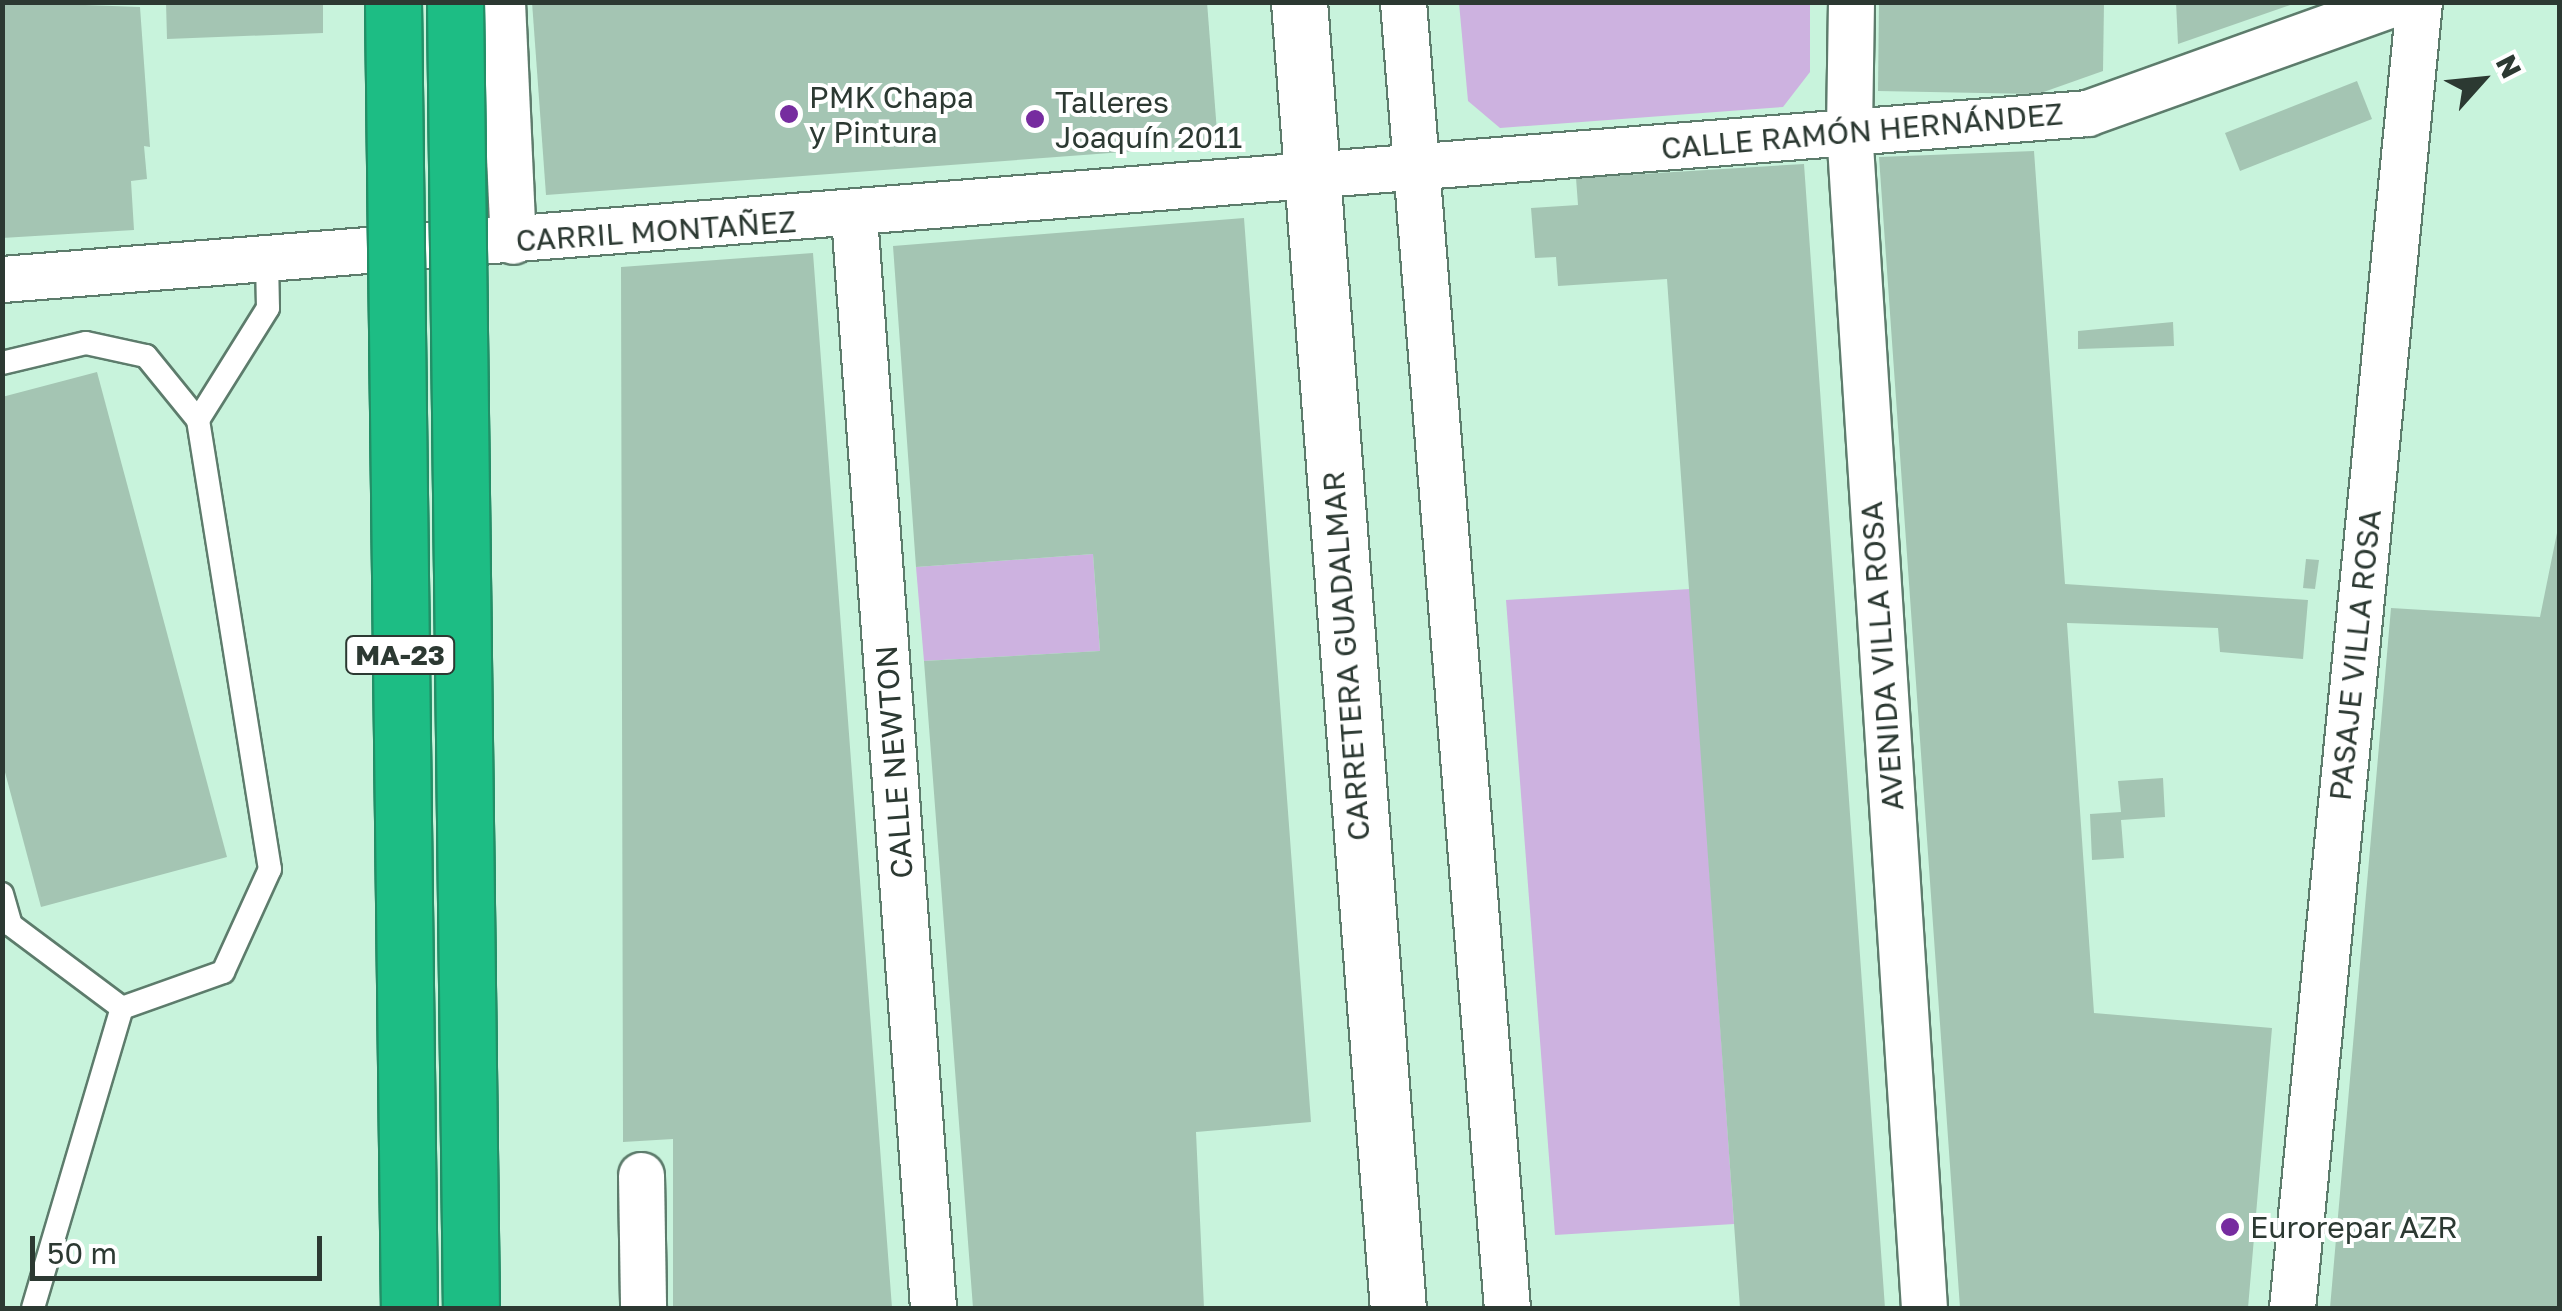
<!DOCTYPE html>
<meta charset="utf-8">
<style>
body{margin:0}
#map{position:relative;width:2562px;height:1311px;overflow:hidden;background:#d7f9e7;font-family:"Golos Text",sans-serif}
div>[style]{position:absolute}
.built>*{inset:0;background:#c8f3dc}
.green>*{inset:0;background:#cdb2e0}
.building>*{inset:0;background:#a4c5b3}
.roads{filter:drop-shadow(2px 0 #5d7c6c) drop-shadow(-2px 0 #5d7c6c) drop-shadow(0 2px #5d7c6c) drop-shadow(0 -2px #5d7c6c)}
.service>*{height:22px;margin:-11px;padding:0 11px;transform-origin:11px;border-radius:11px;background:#fff}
.minor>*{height:45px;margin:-22.5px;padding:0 22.5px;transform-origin:22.5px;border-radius:22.5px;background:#fff}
.tertiary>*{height:55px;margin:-27.5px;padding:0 27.5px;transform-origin:27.5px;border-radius:27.5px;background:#fff}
.bridges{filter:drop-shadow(2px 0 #228f67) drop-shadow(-2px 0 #228f67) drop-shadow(0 2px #228f67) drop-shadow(0 -2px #228f67)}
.motorway-bridge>*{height:55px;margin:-27.5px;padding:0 27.5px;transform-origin:27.5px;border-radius:27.5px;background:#1dbd84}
.dots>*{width:28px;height:28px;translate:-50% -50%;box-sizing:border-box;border:5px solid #fff;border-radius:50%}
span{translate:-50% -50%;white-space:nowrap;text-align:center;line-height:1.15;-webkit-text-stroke:8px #fff;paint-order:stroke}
.shield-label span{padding:2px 8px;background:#fff;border:2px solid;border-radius:8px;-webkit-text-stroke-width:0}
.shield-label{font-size:28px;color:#2c3932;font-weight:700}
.poi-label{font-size:30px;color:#2c3932}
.left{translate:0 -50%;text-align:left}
.street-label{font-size:30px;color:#2c3932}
.frame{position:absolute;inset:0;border:5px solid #2c3932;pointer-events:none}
.north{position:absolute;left:2432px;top:30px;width:100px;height:100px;-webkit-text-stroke:8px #fff;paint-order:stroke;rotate:63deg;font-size:28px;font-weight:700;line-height:40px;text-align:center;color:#2c3932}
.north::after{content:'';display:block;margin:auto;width:35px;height:45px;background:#2c3932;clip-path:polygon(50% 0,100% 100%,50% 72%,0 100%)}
.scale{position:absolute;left:30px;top:1236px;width:292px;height:45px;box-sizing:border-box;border:5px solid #2c3932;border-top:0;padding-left:12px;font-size:30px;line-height:35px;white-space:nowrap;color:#2c3932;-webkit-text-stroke:8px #fff;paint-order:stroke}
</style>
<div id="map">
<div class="built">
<div style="clip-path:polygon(3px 3px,2559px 3px,2559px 1308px,3px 1308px)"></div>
</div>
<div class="green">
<div style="clip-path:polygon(1459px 3px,1810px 3px,1810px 72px,1783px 107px,1500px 128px,1468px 101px)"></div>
<div style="clip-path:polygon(1093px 554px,1100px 651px,924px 661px,916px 567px)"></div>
<div style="clip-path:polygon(1690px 589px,1734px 1224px,1555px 1235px,1506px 600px)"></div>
</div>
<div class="building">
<div style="clip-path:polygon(2px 2px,140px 7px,150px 147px,144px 146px,147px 179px,131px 181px,134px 230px,2px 238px)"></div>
<div style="clip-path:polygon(166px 2px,323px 2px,323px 33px,167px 39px)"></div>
<div style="clip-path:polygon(532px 2px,1207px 2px,1218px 145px,546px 195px)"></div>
<div style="clip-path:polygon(1879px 2px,2104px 2px,2103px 71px,2038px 94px,1878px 91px)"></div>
<div style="clip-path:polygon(2176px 2px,2296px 2px,2296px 3px,2178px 44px)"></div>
<div style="clip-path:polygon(2357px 81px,2372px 119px,2240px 171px,2225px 133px)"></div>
<div style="clip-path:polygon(2034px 151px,2065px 584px,2308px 600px,2303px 659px,2220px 652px,2218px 628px,2067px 623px,2094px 1013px,2272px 1028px,2248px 1308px,1960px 1308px,1879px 157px)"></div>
<div style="clip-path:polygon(1804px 164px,1864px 1012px,1885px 1308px,1740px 1308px,1667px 279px,1558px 286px,1556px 257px,1535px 258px,1531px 208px,1578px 205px,1576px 178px)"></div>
<div style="clip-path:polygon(1244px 218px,1311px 1122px,1196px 1132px,1204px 1308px,973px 1308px,924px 661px,1100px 651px,1093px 554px,916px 567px,893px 246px)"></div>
<div style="clip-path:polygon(813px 253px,892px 1308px,673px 1308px,673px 1139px,623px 1142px,621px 267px)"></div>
<div style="clip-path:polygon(2173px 322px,2174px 346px,2078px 349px,2078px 331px)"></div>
<div style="clip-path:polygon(97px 372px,227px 857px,41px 907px,2px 761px,2px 397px)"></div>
<div style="clip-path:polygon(2560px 518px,2560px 1308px,2330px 1308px,2391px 608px,2540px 617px)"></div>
<div style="clip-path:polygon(2306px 559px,2319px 560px,2315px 589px,2303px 588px)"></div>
<div style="clip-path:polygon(2163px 778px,2165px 817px,2121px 820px,2124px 858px,2092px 860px,2090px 814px,2121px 812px,2118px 781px)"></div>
</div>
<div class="roads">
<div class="service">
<div style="left:2px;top:363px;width:86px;rotate:-13.4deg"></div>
<div style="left:86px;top:343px;width:61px;rotate:12.2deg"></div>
<div style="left:146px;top:356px;width:82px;rotate:50.9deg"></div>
<div style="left:198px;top:420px;width:455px;rotate:80.9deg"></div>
<div style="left:270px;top:869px;width:113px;rotate:114.5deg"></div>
<div style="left:223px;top:972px;width:107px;rotate:160.4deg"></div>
<div style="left:198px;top:420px;width:132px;rotate:-58deg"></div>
<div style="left:268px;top:308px;width:49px;rotate:-91.2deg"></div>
<div style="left:2px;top:894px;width:32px;rotate:74deg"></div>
<div style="left:11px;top:925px;width:139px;rotate:36.8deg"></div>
<div style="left:33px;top:1308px;width:313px;rotate:-73.5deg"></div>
</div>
<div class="minor">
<div style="left:502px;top:2px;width:239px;rotate:87.4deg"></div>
<div style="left:1403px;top:2px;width:1310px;rotate:85.45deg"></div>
<div style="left:1851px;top:2px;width:127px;rotate:90.9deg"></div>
<div style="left:1849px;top:129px;width:1181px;rotate:86.36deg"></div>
<div style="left:854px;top:216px;width:1095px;rotate:85.86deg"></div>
<div style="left:2px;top:279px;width:2092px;rotate:-4.55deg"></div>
<div style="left:2087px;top:113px;width:329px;rotate:-19.7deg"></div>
<div style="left:641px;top:1175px;width:133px;rotate:89.1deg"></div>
<div style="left:2292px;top:1308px;width:1312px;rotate:-84.45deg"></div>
</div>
<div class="tertiary">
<div style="left:1299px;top:2px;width:1310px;rotate:85.67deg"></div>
</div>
</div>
<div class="bridges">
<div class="motorway-bridge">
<div style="left:393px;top:2px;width:1306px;rotate:89.3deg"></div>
<div style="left:455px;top:2px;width:1306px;rotate:89.3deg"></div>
</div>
</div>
<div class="dots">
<div style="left:789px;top:114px;background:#762c9f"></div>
<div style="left:1035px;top:119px;background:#762c9f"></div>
<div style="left:2230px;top:1227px;background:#762c9f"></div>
</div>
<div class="shield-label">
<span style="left:400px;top:655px">MA-23</span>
</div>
<div class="poi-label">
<span class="left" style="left:809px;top:114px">PMK Chapa<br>y Pintura</span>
<span class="left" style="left:1055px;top:119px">Talleres<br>Joaquín 2011</span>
<span class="left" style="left:2250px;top:1227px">Eurorepar AZR</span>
</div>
<div class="street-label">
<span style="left:1862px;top:131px;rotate:-5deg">CALLE RAMÓN HERNÁNDEZ</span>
<span style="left:656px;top:231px;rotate:-4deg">CARRIL MONTAÑEZ</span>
<span style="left:2355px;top:655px;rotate:-84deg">PASAJE VILLA ROSA</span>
<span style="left:1346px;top:656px;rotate:-94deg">CARRETERA GUADALMAR</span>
<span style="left:1882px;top:656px;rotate:-94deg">AVENIDA VILLA ROSA</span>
<span style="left:894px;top:762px;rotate:-94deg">CALLE NEWTON</span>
</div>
<div class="frame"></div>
<div class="north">N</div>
<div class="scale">50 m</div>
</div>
